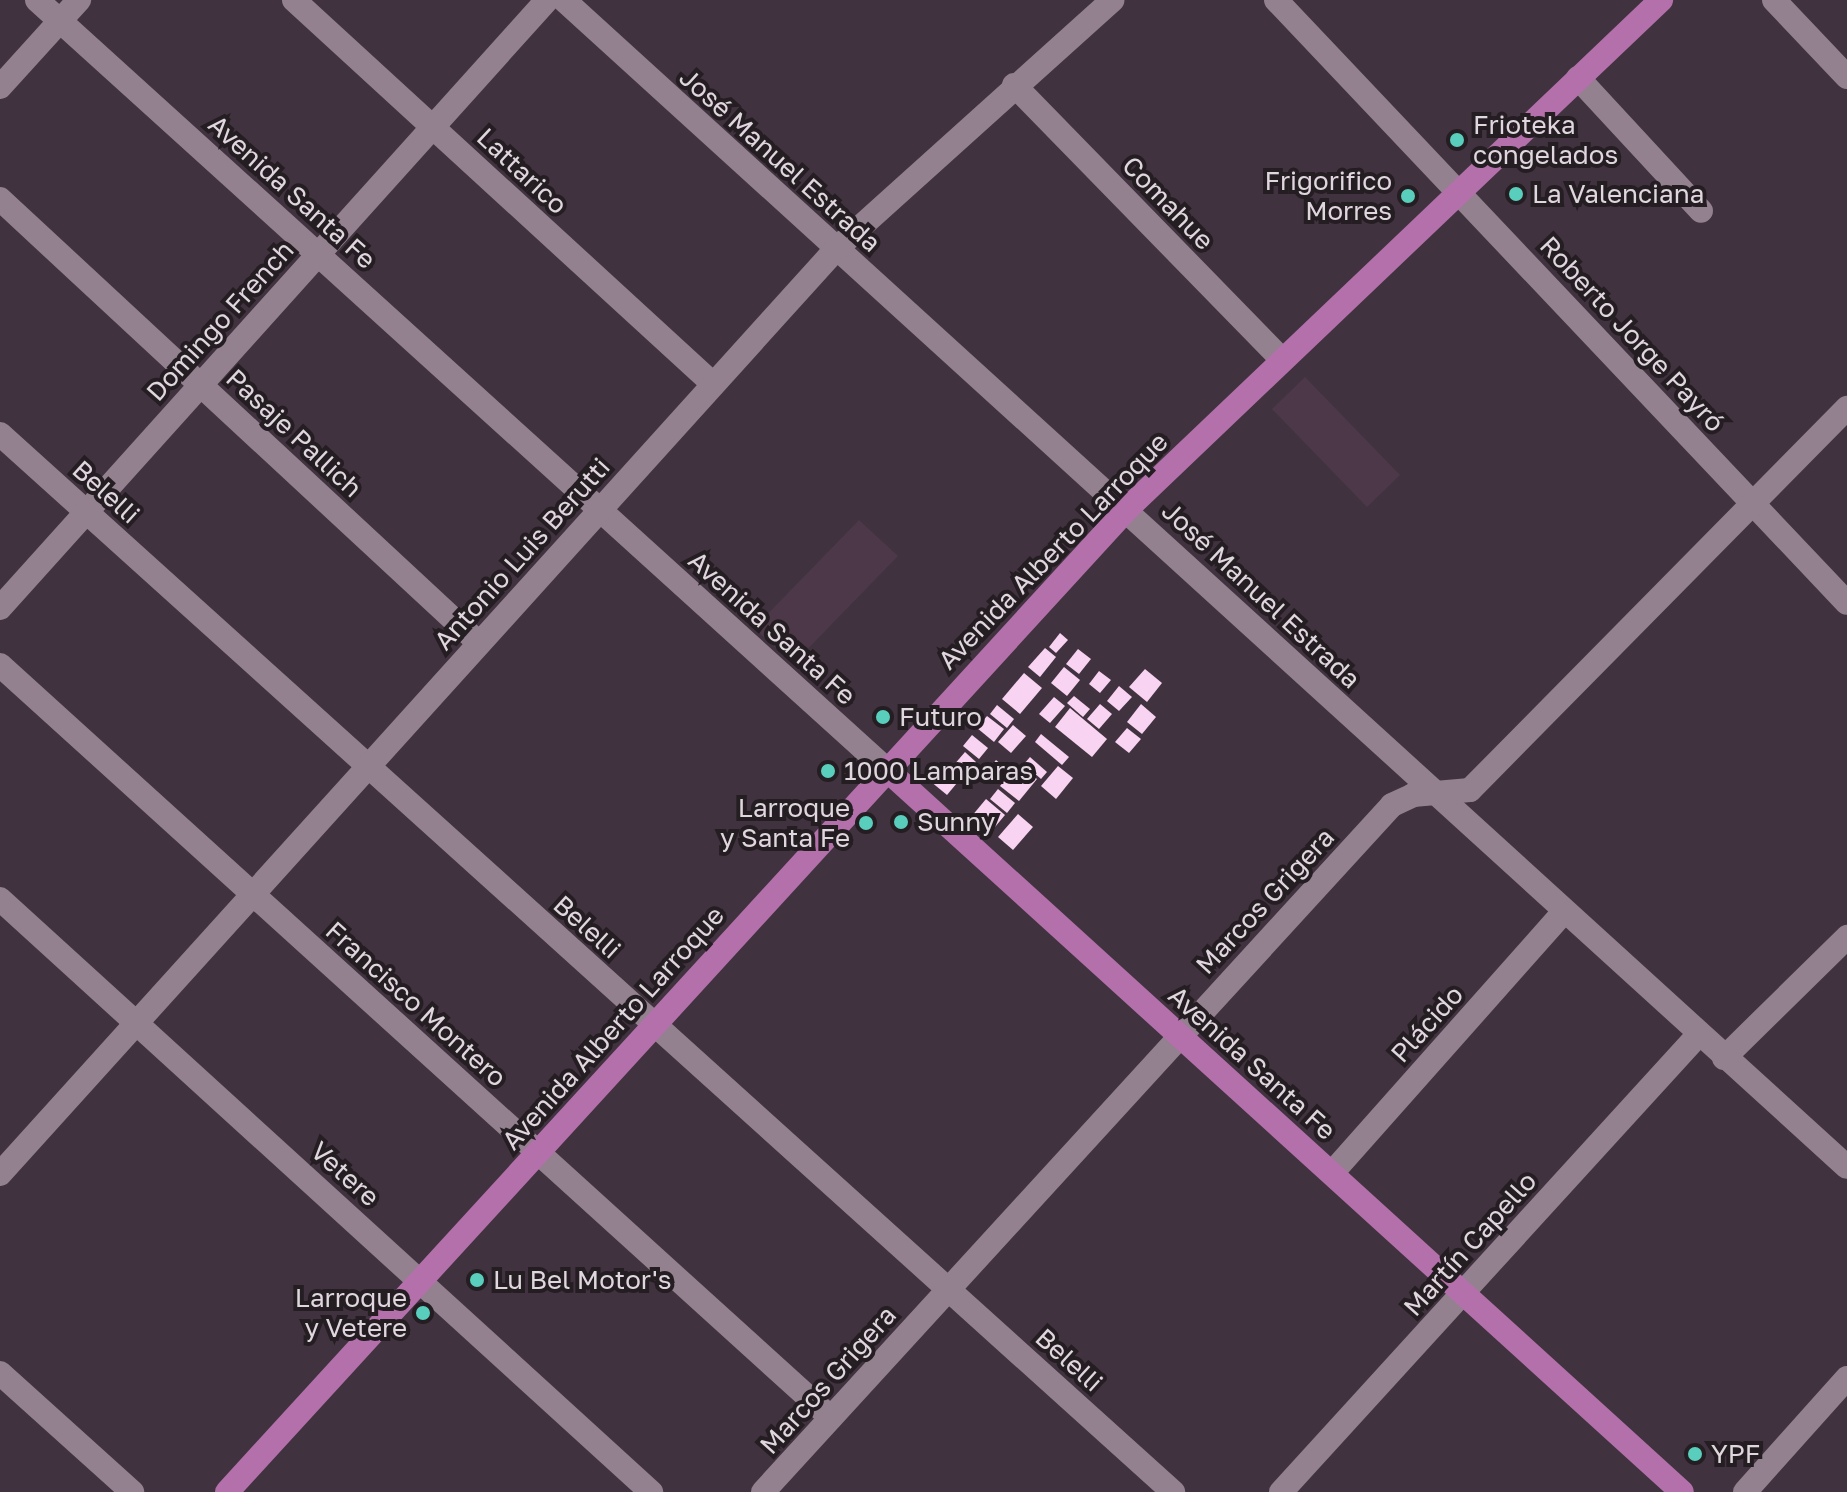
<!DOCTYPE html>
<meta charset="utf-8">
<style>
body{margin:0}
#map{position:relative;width:1847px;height:1492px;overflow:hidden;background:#41323f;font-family:"Golos Text",sans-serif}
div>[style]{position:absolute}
.built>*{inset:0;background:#4d384a}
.building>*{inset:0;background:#f9d3f2}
.minor>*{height:24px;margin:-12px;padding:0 12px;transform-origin:12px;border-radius:12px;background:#938190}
.major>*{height:24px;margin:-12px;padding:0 12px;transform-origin:12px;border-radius:12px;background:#b370aa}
.dots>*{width:22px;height:22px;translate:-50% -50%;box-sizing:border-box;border:4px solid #241d22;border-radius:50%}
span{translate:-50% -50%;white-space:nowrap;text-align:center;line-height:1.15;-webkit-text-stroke:8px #241d22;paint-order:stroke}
.poi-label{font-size:26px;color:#e0d6de}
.left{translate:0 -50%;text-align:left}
.right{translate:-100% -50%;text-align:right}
.street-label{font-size:26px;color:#e0d6de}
</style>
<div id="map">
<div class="built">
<div style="clip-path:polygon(1305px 377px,1400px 475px,1367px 507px,1272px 409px)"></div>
<div style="clip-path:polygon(859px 520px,898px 556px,793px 664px,754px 628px)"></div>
</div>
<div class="building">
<div style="clip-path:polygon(1455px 131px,1467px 142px,1461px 148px,1448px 138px)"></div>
<div style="clip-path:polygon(1060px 633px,1068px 640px,1056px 653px,1049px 647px)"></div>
<div style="clip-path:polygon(1045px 648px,1056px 657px,1040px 677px,1028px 667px)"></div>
<div style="clip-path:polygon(1078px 649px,1091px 659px,1079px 674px,1066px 664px)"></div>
<div style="clip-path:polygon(1064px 667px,1080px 680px,1067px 696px,1051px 683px)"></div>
<div style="clip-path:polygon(1145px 669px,1162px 683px,1147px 702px,1129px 687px)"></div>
<div style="clip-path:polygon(1099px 671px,1111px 680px,1100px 693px,1089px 684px)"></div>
<div style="clip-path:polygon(1024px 673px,1042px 688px,1020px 714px,1002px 699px)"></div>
<div style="clip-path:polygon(1119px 686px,1132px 697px,1119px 711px,1107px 701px)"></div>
<div style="clip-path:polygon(1074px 696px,1090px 709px,1083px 717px,1067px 703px)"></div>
<div style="clip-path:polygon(1054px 697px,1065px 706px,1050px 723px,1039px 714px)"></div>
<div style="clip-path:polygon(1100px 704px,1112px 714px,1099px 729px,1087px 719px)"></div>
<div style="clip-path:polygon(1141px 704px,1156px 717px,1142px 734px,1127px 722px)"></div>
<div style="clip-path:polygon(997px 705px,1014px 719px,1007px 728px,990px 714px)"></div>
<div style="clip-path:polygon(1070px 708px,1107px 739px,1092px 757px,1055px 727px)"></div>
<div style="clip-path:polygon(987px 716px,1004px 729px,994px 742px,977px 728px)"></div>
<div style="clip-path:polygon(1013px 725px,1026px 736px,1011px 753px,998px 742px)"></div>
<div style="clip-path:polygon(1127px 728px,1141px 739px,1129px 753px,1115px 742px)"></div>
<div style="clip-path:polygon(1041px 734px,1069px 757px,1062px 765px,1035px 742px)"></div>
<div style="clip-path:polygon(972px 735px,988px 748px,979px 759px,963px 746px)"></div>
<div style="clip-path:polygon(965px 752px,976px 762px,965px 775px,953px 766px)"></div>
<div style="clip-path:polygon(1030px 757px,1047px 772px,1041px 779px,1024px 764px)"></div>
<div style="clip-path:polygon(996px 760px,1008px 770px,999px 781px,987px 771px)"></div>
<div style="clip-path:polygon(945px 763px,962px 777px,947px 795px,930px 781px)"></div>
<div style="clip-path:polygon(1018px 764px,1037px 779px,1019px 801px,1000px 786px)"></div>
<div style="clip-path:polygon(1058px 766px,1073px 778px,1056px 799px,1041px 786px)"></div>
<div style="clip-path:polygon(998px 789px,1015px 803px,1007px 813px,990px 799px)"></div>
<div style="clip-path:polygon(986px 799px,1005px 815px,990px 833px,971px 817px)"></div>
<div style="clip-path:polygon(1018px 814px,1033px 827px,1013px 850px,998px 837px)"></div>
</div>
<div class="minor">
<div style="left:37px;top:0;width:1145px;rotate:42.17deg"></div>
<div style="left:294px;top:0;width:568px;rotate:42.5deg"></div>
<div style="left:564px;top:0;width:1734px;rotate:42.29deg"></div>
<div style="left:1276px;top:0;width:830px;rotate:46.56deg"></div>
<div style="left:1774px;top:0;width:106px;rotate:46.5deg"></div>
<div style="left:1578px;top:78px;width:181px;rotate:47.2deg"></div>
<div style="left:1014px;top:85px;width:384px;rotate:45.7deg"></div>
<div style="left:0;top:87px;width:118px;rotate:-47.8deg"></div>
<div style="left:0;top:199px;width:653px;rotate:42.83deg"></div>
<div style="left:0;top:434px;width:1580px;rotate:42.05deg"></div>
<div style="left:0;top:608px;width:818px;rotate:-48.02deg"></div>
<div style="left:0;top:665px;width:1121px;rotate:42.18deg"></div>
<div style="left:0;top:899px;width:881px;rotate:42.33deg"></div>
<div style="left:1724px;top:1058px;width:173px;rotate:-44.5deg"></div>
<div style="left:1332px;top:1173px;width:349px;rotate:-48.4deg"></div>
<div style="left:0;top:1174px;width:1247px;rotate:-47.89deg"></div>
<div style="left:836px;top:249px;width:372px;rotate:-42deg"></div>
<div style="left:0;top:1373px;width:178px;rotate:42deg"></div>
<div style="left:763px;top:1492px;width:931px;rotate:-47.52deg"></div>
<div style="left:1392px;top:805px;width:23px;rotate:-25deg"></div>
<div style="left:1413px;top:795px;width:57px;rotate:-5deg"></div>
<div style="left:1470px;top:790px;width:537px;rotate:-45.38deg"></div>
<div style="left:1281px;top:1492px;width:620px;rotate:-47.61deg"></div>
<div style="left:1745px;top:1492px;width:153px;rotate:-48.2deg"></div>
</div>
<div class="major">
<div style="left:886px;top:769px;width:1075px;rotate:42.25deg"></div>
<div style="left:227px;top:1492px;width:1333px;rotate:-47.52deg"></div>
<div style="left:1127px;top:509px;width:738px;rotate:-43.63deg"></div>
</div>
<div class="dots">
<div style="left:1457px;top:140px;background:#5acebd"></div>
<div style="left:1516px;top:194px;background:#5acebd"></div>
<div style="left:1408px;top:196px;background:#5acebd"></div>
<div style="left:883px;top:717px;background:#5acebd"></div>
<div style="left:828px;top:771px;background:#5acebd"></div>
<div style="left:901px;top:822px;background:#5acebd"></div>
<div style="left:866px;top:823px;background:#5acebd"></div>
<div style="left:477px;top:1280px;background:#5acebd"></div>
<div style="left:423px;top:1313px;background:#5acebd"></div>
<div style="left:1695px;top:1454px;background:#5acebd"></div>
</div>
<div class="poi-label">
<span class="left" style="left:1473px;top:140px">Frioteka<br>congelados</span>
<span class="right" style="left:1392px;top:196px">Frigorifico<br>Morres</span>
<span class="left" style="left:1532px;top:194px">La Valenciana</span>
<span class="left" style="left:899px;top:717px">Futuro</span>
<span class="left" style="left:844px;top:771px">1000 Lamparas</span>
<span class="right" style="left:850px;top:823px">Larroque<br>y Santa Fe</span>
<span class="left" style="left:917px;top:822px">Sunny</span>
<span class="left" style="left:493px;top:1280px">Lu Bel Motor's</span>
<span class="right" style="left:407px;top:1313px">Larroque<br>y Vetere</span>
<span class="left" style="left:1711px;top:1454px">YPF</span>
</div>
<div class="street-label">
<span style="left:780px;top:160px;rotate:42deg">José Manuel Estrada</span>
<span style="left:522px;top:171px;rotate:43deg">Lattarico</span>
<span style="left:292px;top:192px;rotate:42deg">Avenida Santa Fe</span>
<span style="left:1168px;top:203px;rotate:46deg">Comahue</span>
<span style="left:220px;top:321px;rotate:-48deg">Domingo French</span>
<span style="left:1632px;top:334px;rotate:47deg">Roberto Jorge Payró</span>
<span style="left:294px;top:433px;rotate:43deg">Pasaje Pallich</span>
<span style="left:106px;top:492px;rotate:42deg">Belelli</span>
<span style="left:1053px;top:551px;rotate:-46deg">Avenida Alberto Larroque</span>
<span style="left:522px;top:554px;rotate:-48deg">Antonio Luis Berutti</span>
<span style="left:1261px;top:595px;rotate:43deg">José Manuel Estrada</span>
<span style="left:772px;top:628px;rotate:42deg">Avenida Santa Fe</span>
<span style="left:1265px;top:901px;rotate:-47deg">Marcos Grigera</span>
<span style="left:587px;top:927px;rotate:42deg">Belelli</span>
<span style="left:416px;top:1004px;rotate:42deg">Francisco Montero</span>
<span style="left:1427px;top:1024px;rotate:-48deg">Plácido</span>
<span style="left:613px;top:1028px;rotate:-48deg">Avenida Alberto Larroque</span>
<span style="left:1252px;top:1063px;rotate:42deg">Avenida Santa Fe</span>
<span style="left:345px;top:1174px;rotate:42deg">Vetere</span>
<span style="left:1470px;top:1244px;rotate:-48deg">Martín Capello</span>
<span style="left:1069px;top:1360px;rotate:42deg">Belelli</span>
<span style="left:828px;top:1380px;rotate:-48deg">Marcos Grigera</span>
</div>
</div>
